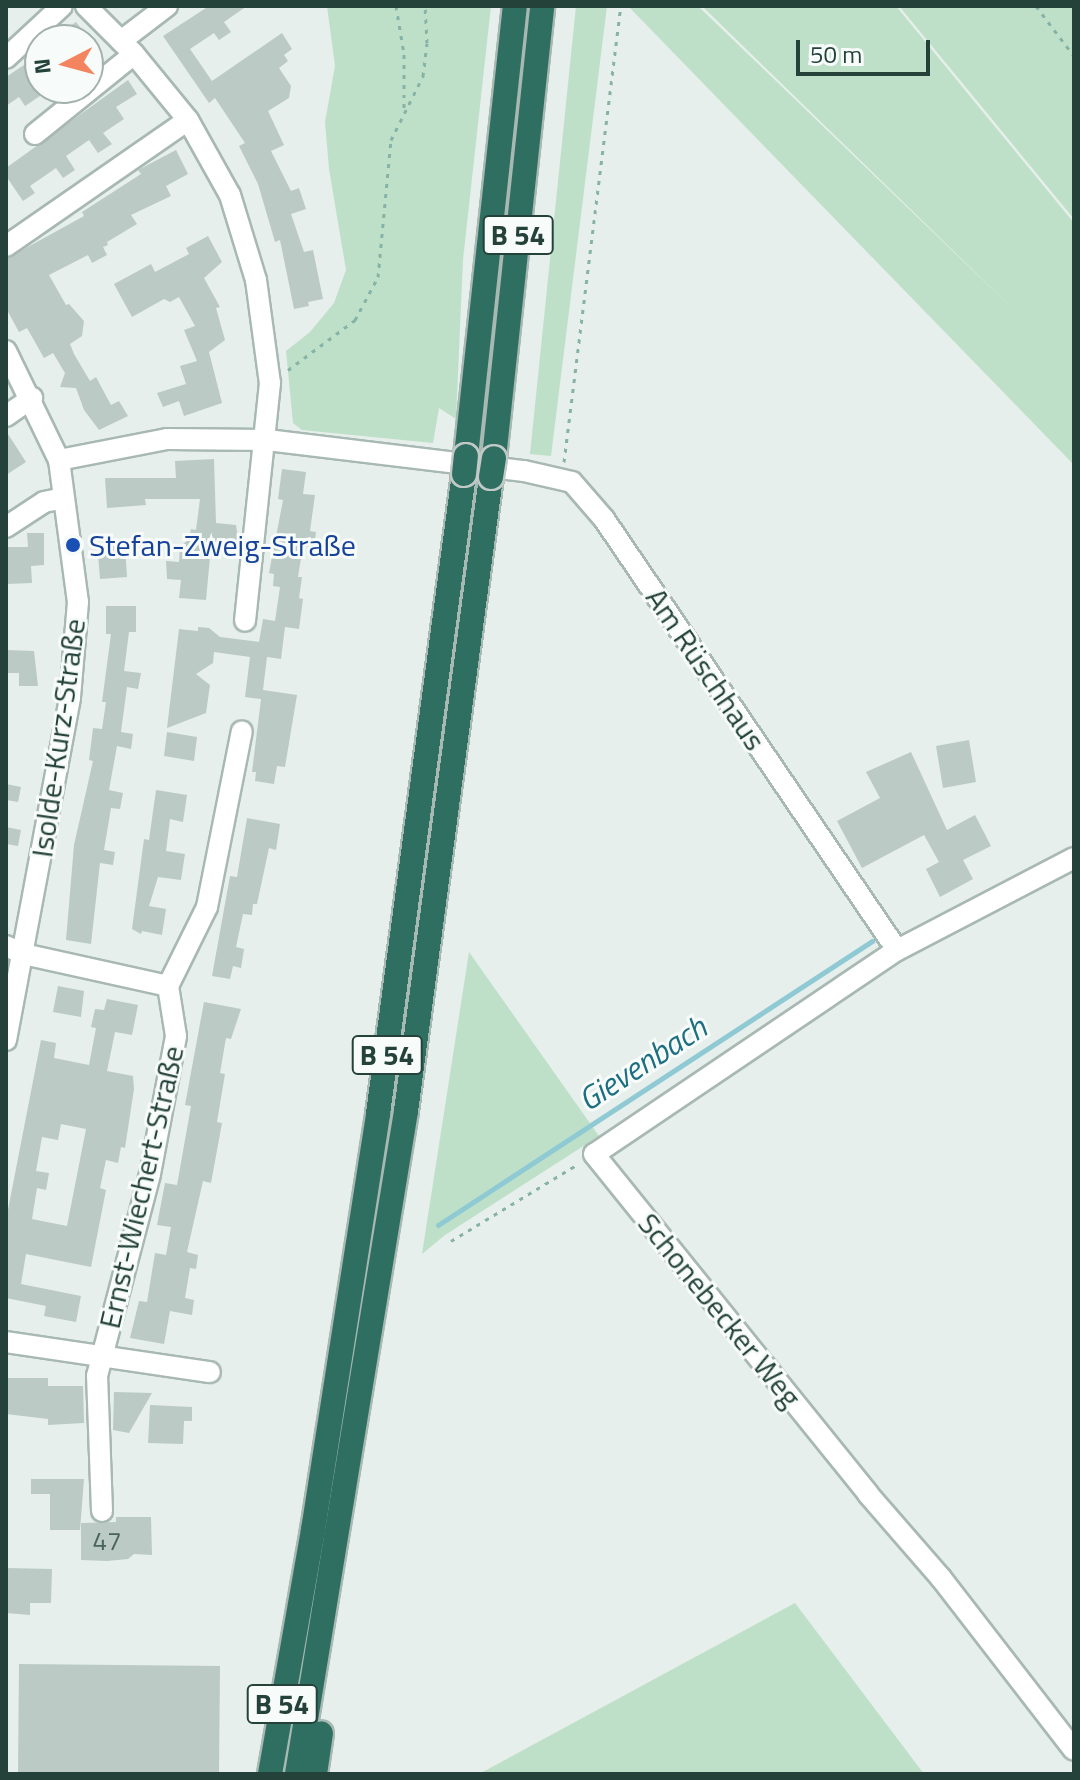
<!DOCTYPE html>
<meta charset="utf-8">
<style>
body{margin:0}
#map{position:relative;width:1080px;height:1780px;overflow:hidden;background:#e6efeb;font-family:"Titillium Web",sans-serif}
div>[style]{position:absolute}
.green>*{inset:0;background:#bfe0c8}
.stream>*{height:5px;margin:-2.5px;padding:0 2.5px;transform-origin:2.5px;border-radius:2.5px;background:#8ec9d4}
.building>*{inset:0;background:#bbcac4}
.path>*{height:3px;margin-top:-1.5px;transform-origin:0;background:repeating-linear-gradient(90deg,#86b3a5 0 4px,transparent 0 10px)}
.roads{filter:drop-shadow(2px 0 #a8b8b2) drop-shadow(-2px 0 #a8b8b2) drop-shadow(0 2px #a8b8b2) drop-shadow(0 -2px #a8b8b2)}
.minor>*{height:20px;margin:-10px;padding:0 10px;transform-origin:10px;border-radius:10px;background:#fff}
.highway>*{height:24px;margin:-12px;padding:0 12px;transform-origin:12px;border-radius:12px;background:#2f6f62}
.bridges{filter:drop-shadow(2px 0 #c2cac8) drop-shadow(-2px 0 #c2cac8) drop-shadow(0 2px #c2cac8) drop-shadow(0 -2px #c2cac8)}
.highway-bridge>*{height:24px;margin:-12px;padding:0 12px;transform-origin:12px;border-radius:12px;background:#2f6f62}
.dots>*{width:22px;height:22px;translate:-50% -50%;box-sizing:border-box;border:4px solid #f7fbf9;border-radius:50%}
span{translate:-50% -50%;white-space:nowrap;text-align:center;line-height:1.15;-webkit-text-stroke:6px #f7fbf9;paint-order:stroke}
.number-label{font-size:26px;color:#4a645c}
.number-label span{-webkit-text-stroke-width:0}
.shield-label span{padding:2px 6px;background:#f7fbf9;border:2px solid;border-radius:6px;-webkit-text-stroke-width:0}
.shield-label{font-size:28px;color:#24423a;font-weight:700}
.transit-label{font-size:30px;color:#164399}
.left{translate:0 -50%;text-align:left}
.street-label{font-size:30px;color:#24423a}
.water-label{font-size:32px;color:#1c6f80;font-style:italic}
.frame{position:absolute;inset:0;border:8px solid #24423a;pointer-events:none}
.north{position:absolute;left:24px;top:24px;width:80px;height:80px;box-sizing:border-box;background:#f7fbf9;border:2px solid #a3b1ad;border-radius:50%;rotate:264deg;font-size:22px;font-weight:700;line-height:32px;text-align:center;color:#24423a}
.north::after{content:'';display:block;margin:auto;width:28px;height:36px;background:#f4845f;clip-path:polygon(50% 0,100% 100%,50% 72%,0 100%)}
.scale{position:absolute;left:796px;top:40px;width:134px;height:36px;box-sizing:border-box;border:4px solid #24423a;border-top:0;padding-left:10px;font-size:24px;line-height:28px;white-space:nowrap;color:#24423a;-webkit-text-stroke:6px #f7fbf9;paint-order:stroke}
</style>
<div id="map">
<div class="green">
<div style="clip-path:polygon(327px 6px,491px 6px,463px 260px,456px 419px,439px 408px,433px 443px,302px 430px,293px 423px,286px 351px,310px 332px,334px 303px,346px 270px,329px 169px,325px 122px,335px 66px)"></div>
<div style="clip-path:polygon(576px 6px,607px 6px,551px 456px,530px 454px)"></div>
<div style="clip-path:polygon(628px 6px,698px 6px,1015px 311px,702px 6px,896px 6px,1074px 223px,1074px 465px)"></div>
<div style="clip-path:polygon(899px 6px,1074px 6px,1074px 219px)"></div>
<div style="clip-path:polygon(469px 952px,599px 1136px,445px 1235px,422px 1254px)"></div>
<div style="clip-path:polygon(795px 1603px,924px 1774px,479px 1774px)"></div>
</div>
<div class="stream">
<div style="left:438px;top:1225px;width:519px;rotate:-33.2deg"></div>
</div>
<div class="building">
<div style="clip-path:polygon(209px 6px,247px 6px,224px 22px,231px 32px,219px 40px,214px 33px,190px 49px,212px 81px,282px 33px,292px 49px,284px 55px,288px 61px,279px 68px,291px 86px,289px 98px,268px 111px,284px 145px,271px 151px,291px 191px,299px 188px,306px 209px,291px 214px,304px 252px,313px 250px,323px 299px,308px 302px,309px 306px,294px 309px,280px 240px,275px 242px,258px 184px,239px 146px,245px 143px,215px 98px,209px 103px,163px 36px)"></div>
<div style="clip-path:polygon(76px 22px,86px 35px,78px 40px,49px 40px)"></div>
<div style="clip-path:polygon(40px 46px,40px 96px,25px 106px,19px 97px,6px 106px,6px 77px,27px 63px,24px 59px)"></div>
<div style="clip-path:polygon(128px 80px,137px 94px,116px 107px,124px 119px,103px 133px,112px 144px,98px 153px,89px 140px,66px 156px,75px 170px,63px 178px,56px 168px,30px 186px,35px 193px,23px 201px,6px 176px,6px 168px)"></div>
<div style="clip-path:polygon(176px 150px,188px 174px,166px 186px,171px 196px,131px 215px,137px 224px,107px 242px,108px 245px,103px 247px,107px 255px,92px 263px,88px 255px,49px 275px,66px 305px,69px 304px,84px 321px,82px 336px,70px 344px,74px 354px,90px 381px,96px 377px,111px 405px,119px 401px,128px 416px,99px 430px,84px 410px,76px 388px,60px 387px,65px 373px,53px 353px,44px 358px,27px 328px,19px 332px,6px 308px,6px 259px,84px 216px,82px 212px,141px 174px,138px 170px)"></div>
<div style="clip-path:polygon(208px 236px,222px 262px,204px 278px,220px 307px,216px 308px,225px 340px,209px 352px,222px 403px,184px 416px,179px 401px,163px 407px,157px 393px,186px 384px,180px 366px,197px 361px,184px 330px,195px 326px,179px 297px,170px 302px,164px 299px,132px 317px,114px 284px,151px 264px,155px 272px,189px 254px,186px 248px)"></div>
<div style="clip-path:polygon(6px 431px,26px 462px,6px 475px)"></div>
<div style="clip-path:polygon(214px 459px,216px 523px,236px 525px,238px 538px,233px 550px,218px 549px,217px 558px,210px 557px,206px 600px,179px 598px,181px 580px,167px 579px,166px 561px,179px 562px,180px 547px,189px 539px,191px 529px,196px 530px,200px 499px,145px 499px,146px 505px,107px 508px,105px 478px,176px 478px,175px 461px)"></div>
<div style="clip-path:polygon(282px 469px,306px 472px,303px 494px,315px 495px,310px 531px,316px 532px,314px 548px,303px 546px,298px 577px,302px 577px,299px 598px,303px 599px,299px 629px,285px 627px,281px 659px,267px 657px,263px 690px,297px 695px,285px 767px,277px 766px,274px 784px,255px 781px,256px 772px,252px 772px,261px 699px,245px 697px,250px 657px,214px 652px,213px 663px,196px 674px,210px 685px,206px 713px,167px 728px,179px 629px,198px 631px,198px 627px,209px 628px,220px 637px,259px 642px,263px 619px,275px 621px,280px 587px,273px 586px,274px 574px,269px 573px,283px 500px,278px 499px)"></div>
<div style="clip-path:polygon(27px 533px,44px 533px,44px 565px,31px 566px,32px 583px,6px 584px,6px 547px,28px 547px)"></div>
<div style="clip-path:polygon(125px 544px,127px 577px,100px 579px,98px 554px,110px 553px,109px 545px)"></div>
<div style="clip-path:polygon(106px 606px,136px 606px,136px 632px,129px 632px,124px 671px,141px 673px,138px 689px,127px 687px,121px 732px,133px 734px,131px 749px,117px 746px,109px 790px,123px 793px,120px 809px,111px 808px,104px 850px,115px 852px,113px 865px,100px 863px,91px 944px,66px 940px,74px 845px,93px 761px,89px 760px,93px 728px,102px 729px,106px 702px,102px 702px,111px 634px,106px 634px)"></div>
<div style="clip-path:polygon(6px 650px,34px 651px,38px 686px,19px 686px,19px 673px,6px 673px)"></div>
<div style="clip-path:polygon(167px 732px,197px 737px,194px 761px,164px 756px)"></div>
<div style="clip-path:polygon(969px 740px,976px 782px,943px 788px,936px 746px)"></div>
<div style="clip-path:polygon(911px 752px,947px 830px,975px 815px,991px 846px,963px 860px,973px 879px,940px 897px,926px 869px,939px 862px,924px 835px,862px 868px,837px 821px,880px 798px,866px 772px)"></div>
<div style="clip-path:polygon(6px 784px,21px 787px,18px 802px,6px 800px)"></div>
<div style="clip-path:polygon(156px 790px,187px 795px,183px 822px,170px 819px,166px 851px,185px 854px,181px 880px,158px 877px,149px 906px,166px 909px,162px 935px,142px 931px,141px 934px,132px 929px,144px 839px,149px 840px)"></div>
<div style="clip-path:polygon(247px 818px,280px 824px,276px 850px,269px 848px,257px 904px,253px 904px,252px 915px,243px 914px,236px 947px,244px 949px,241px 968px,233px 966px,230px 979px,212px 976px,230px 876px,237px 877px)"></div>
<div style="clip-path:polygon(6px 827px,21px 830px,18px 846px,6px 844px)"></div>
<div style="clip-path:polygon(58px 986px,84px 991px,81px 1017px,53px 1012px)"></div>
<div style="clip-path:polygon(evenodd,107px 999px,138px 1005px,132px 1035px,115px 1032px,107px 1071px,133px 1076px,134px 1089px,125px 1148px,121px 1147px,118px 1163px,106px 1160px,100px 1188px,106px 1190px,91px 1267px,26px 1254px,21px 1284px,81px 1296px,76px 1322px,44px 1316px,46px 1306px,6px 1298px,6px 1220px,41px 1040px,56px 1043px,54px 1058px,89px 1065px,96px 1028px,91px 1027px,95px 1009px,104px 1010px,107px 999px,61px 1124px,86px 1129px,67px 1226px,32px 1219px,37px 1188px,46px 1190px,49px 1173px,36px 1171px,42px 1137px,58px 1140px,61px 1124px)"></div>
<div style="clip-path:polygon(204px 1002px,241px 1009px,231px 1039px,226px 1038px,220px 1073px,225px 1074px,217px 1122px,222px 1123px,211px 1183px,203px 1181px,187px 1252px,198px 1255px,196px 1269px,190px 1268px,185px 1298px,194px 1300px,192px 1315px,170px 1311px,164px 1344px,130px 1338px,139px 1301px,147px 1302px,155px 1253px,166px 1255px,171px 1227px,157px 1225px,165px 1183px,177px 1185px,191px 1106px,185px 1105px)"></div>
<div style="clip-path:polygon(6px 1378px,48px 1378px,48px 1386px,83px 1386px,84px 1423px,48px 1425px,48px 1419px,6px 1414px)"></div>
<div style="clip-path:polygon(114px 1392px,152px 1393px,129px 1433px,113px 1430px)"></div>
<div style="clip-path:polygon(150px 1405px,192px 1407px,192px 1421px,184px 1421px,183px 1444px,148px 1443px)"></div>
<div style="clip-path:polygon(31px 1479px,84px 1479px,80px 1530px,50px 1530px,50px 1494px,31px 1494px)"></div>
<div style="clip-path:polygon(116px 1517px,151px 1517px,152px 1555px,134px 1554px,128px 1559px,107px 1561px,81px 1560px,81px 1523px,116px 1522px)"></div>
<div style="clip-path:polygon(6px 1568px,52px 1569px,51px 1603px,30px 1603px,30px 1615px,6px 1613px)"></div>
<div style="clip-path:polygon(19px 1664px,220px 1666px,219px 1774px,18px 1774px)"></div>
</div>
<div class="path">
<div style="left:396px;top:6px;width:49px;rotate:80.5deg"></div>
<div style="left:404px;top:54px;width:54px;rotate:90deg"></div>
<div style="left:1036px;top:6px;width:63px;rotate:52.8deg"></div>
<div style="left:288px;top:370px;width:84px;rotate:-36.7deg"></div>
<div style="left:355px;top:320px;width:49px;rotate:-61.9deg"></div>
<div style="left:378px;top:277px;width:138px;rotate:-84.6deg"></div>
<div style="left:391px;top:140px;width:72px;rotate:-63.4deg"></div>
<div style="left:423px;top:76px;width:33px;rotate:-83deg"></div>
<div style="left:427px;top:43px;width:37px;rotate:-93deg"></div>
<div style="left:564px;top:462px;width:460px;rotate:-82.9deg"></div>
<div style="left:451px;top:1241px;width:149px;rotate:-31.2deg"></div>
</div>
<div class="roads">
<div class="minor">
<div style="left:86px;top:6px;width:68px;rotate:45deg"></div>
<div style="left:134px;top:54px;width:85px;rotate:50.7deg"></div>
<div style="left:188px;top:120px;width:86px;rotate:60.8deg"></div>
<div style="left:230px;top:195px;width:89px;rotate:73deg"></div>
<div style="left:256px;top:280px;width:104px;rotate:82.3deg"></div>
<div style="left:270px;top:383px;width:239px;rotate:96deg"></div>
<div style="left:121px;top:41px;width:58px;rotate:-37.3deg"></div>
<div style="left:6px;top:58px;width:76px;rotate:-42.9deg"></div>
<div style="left:35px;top:134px;width:127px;rotate:-38.9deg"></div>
<div style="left:6px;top:246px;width:221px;rotate:-34.7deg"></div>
<div style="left:6px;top:351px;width:121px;rotate:64.1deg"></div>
<div style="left:59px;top:460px;width:143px;rotate:82.4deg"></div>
<div style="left:78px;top:602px;width:96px;rotate:94.8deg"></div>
<div style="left:70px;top:698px;width:348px;rotate:100.6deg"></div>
<div style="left:6px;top:416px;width:32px;rotate:-35deg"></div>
<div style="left:59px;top:460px;width:110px;rotate:-11deg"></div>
<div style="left:167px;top:439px;width:100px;rotate:0.6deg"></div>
<div style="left:267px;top:440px;width:259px;rotate:6.9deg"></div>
<div style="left:524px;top:471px;width:49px;rotate:12.9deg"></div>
<div style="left:572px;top:482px;width:49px;rotate:49.1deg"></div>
<div style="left:604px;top:519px;width:521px;rotate:55.79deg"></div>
<div style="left:6px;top:527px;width:45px;rotate:-33.3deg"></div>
<div style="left:44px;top:502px;width:20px;rotate:-11deg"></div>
<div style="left:1074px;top:858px;width:199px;rotate:152.5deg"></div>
<div style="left:897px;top:950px;width:365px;rotate:146deg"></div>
<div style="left:594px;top:1154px;width:437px;rotate:51.1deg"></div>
<div style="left:868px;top:1494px;width:111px;rotate:49deg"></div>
<div style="left:941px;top:1578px;width:217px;rotate:52.3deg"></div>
<div style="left:6px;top:946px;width:19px;rotate:25deg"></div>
<div style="left:23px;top:954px;width:148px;rotate:12.4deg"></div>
<div style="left:6px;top:1342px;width:206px;rotate:8.4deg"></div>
<div style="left:102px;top:1511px;width:135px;rotate:-92.1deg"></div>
<div style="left:97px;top:1376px;width:209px;rotate:-75.3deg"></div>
<div style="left:150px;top:1174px;width:140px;rotate:-79.3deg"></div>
<div style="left:176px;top:1036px;width:51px;rotate:-99.1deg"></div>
<div style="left:168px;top:986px;width:88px;rotate:-63.7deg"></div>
<div style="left:207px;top:907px;width:179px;rotate:-78.8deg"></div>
</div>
<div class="highway">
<div style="left:466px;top:456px;width:453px;rotate:-83.8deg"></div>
<div style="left:494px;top:458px;width:455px;rotate:-83.9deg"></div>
<div style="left:270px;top:1774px;width:248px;rotate:-80deg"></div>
<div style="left:313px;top:1530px;width:421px;rotate:-81.1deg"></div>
<div style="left:378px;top:1114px;width:646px;rotate:-82.35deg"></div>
<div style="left:297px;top:1774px;width:672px;rotate:-80.66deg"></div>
<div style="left:406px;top:1111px;width:640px;rotate:-82.36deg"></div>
<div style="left:315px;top:1774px;width:41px;rotate:-81.7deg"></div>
</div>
</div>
<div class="bridges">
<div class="highway-bridge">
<div style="left:464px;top:474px;width:18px;rotate:-84deg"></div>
<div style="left:491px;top:477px;width:19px;rotate:-81deg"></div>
</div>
</div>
<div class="dots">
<div style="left:73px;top:545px;background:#1a4fb4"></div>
</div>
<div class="number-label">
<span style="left:107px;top:1541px">47</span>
</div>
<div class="shield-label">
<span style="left:518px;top:235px">B 54</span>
<span style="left:387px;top:1055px">B 54</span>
<span style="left:282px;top:1704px">B 54</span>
</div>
<div class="transit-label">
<span class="left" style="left:89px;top:545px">Stefan-Zweig-Straße</span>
</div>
<div class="street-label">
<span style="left:706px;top:669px;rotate:56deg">Am Rüschhaus</span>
<span style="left:58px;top:738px;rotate:-82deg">Isolde-Kurz-Straße</span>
<span style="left:141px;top:1187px;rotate:-77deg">Ernst-Wiechert-Straße</span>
<span style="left:720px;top:1310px;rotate:51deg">Schonebecker Weg</span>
</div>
<div class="water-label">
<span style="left:642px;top:1063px;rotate:-33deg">Gievenbach</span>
</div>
<div class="frame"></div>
<div class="north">N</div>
<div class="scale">50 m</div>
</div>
